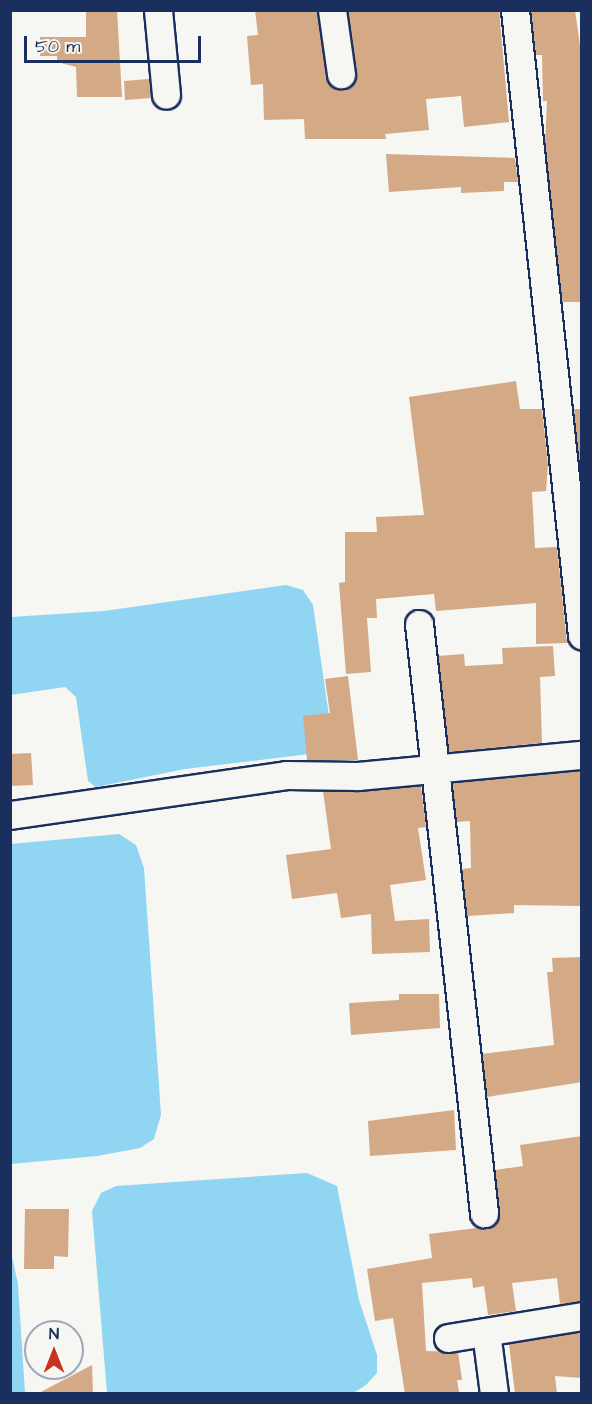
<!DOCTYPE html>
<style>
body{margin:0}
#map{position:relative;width:592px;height:1404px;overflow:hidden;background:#f6f6f2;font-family:"Architects Daughter",sans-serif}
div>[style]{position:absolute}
.water>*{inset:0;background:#90d5f2}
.building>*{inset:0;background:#d4a985}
.roads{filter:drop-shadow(2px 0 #1b2f5e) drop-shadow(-2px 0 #1b2f5e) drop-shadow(0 2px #1b2f5e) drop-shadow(0 -2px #1b2f5e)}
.minor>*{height:27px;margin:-13.5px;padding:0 13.5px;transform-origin:13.5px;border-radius:13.5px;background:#f6f6f2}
span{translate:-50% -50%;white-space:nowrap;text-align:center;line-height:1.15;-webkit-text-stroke:4.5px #f6f6f2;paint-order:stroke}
.frame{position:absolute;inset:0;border:12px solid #1b2f5e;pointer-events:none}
.north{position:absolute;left:24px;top:1320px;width:60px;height:60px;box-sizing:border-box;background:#f6f6f2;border:2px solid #9ea6b7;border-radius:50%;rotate:0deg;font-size:16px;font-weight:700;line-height:24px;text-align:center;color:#1b2f5e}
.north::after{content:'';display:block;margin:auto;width:21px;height:27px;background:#c8321e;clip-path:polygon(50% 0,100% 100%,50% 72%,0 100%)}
.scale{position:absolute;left:24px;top:36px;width:177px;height:27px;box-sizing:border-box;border:3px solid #1b2f5e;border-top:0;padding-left:8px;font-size:18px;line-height:21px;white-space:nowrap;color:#1b2f5e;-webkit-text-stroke:4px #f6f6f2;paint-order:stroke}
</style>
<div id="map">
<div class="water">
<div style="clip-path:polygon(286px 585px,303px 590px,313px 605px,334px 751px,185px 769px,96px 787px,88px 781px,76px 697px,65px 687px,11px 695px,11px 617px,104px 611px)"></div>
<div style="clip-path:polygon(119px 834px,136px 845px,144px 868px,161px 1115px,154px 1139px,140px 1148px,97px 1156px,11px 1164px,11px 844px)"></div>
<div style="clip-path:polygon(307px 1173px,337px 1186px,359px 1300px,377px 1355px,377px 1373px,366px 1385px,352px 1394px,107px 1393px,92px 1211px,101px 1193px,116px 1186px)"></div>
<div style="clip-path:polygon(11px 1252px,18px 1284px,25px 1393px,11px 1393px)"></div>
</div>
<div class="building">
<div style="clip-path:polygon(117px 10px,122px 97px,77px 97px,76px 67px,57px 62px,57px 56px,40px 56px,40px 37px,86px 37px,86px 12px)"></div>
<div style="clip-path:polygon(255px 10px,317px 10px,326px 77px,343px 90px,351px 86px,357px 72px,348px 10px,499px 10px,509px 122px,464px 127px,461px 96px,426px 99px,429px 130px,385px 134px,386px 139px,305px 139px,304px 119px,264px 120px,263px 84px,251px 85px,247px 36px,258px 35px)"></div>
<div style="clip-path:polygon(531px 10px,575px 10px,582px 60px,582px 302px,562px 302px,545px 143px,547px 101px,543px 101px,542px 55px,536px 55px)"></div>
<div style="clip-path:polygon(149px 79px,151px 98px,125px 100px,124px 81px)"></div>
<div style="clip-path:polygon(386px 154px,515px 158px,518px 182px,504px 182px,504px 191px,461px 193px,461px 187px,389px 192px)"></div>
<div style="clip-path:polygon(516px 381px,520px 409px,542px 409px,548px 464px,546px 491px,532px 492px,535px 548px,557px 547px,567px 643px,536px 644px,536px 603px,436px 611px,434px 594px,376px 599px,377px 618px,367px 618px,371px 672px,346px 674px,339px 583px,345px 582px,345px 532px,377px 532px,376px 517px,424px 515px,409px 397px)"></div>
<div style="clip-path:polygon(574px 409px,582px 409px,582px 463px,579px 464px)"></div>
<div style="clip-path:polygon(553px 646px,555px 676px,540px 677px,542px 743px,449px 752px,438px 656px,464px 654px,465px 666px,503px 664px,502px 648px)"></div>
<div style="clip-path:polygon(348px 676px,358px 760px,307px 760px,303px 716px,330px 713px,325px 679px)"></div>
<div style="clip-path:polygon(31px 753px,33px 785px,10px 786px,10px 754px)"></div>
<div style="clip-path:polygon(582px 771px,582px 906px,514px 905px,514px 913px,467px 916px,462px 869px,471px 868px,470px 821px,457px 822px,452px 783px)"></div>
<div style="clip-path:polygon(421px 786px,426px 827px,418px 828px,426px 880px,390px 885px,395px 921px,429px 919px,430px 952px,372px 954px,371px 914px,341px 918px,337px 893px,292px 899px,286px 855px,331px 849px,323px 791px)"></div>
<div style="clip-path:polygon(582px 957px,582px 1082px,487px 1097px,482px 1054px,554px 1045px,547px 972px,553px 972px,552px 958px)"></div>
<div style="clip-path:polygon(399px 994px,439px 994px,440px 1028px,351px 1035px,349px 1003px,399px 1000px)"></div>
<div style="clip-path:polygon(454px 1110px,456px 1150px,370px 1156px,368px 1121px)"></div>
<div style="clip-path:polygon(582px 1136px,582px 1301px,560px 1304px,557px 1278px,512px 1283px,516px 1311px,488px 1315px,484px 1286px,473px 1288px,472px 1278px,422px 1283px,426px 1351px,458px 1352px,462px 1380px,457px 1380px,459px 1392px,405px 1394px,393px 1318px,375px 1321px,367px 1269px,432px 1258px,429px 1234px,493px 1226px,500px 1212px,495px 1170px,523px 1166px,520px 1145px)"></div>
<div style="clip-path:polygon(25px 1209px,69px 1209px,68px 1257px,54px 1256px,54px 1269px,24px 1269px)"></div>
<div style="clip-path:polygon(582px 1332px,582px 1378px,555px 1376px,557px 1394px,515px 1394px,509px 1344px)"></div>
<div style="clip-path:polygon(92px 1365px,93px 1394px,37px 1394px)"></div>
</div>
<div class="roads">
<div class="minor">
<div style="left:158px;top:10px;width:85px;rotate:84.6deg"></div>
<div style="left:332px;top:10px;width:65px;rotate:82deg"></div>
<div style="left:515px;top:10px;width:629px;rotate:83.88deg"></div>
<div style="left:419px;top:624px;width:593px;rotate:83.7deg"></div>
<div style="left:10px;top:815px;width:279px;rotate:-8.2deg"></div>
<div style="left:286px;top:775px;width:72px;rotate:0.8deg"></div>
<div style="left:358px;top:776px;width:225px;rotate:-5.4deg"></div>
<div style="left:486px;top:1332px;width:63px;rotate:82.6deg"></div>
<div style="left:448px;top:1338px;width:136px;rotate:-9.3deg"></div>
</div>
</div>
<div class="frame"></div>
<div class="north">N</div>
<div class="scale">50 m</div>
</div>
